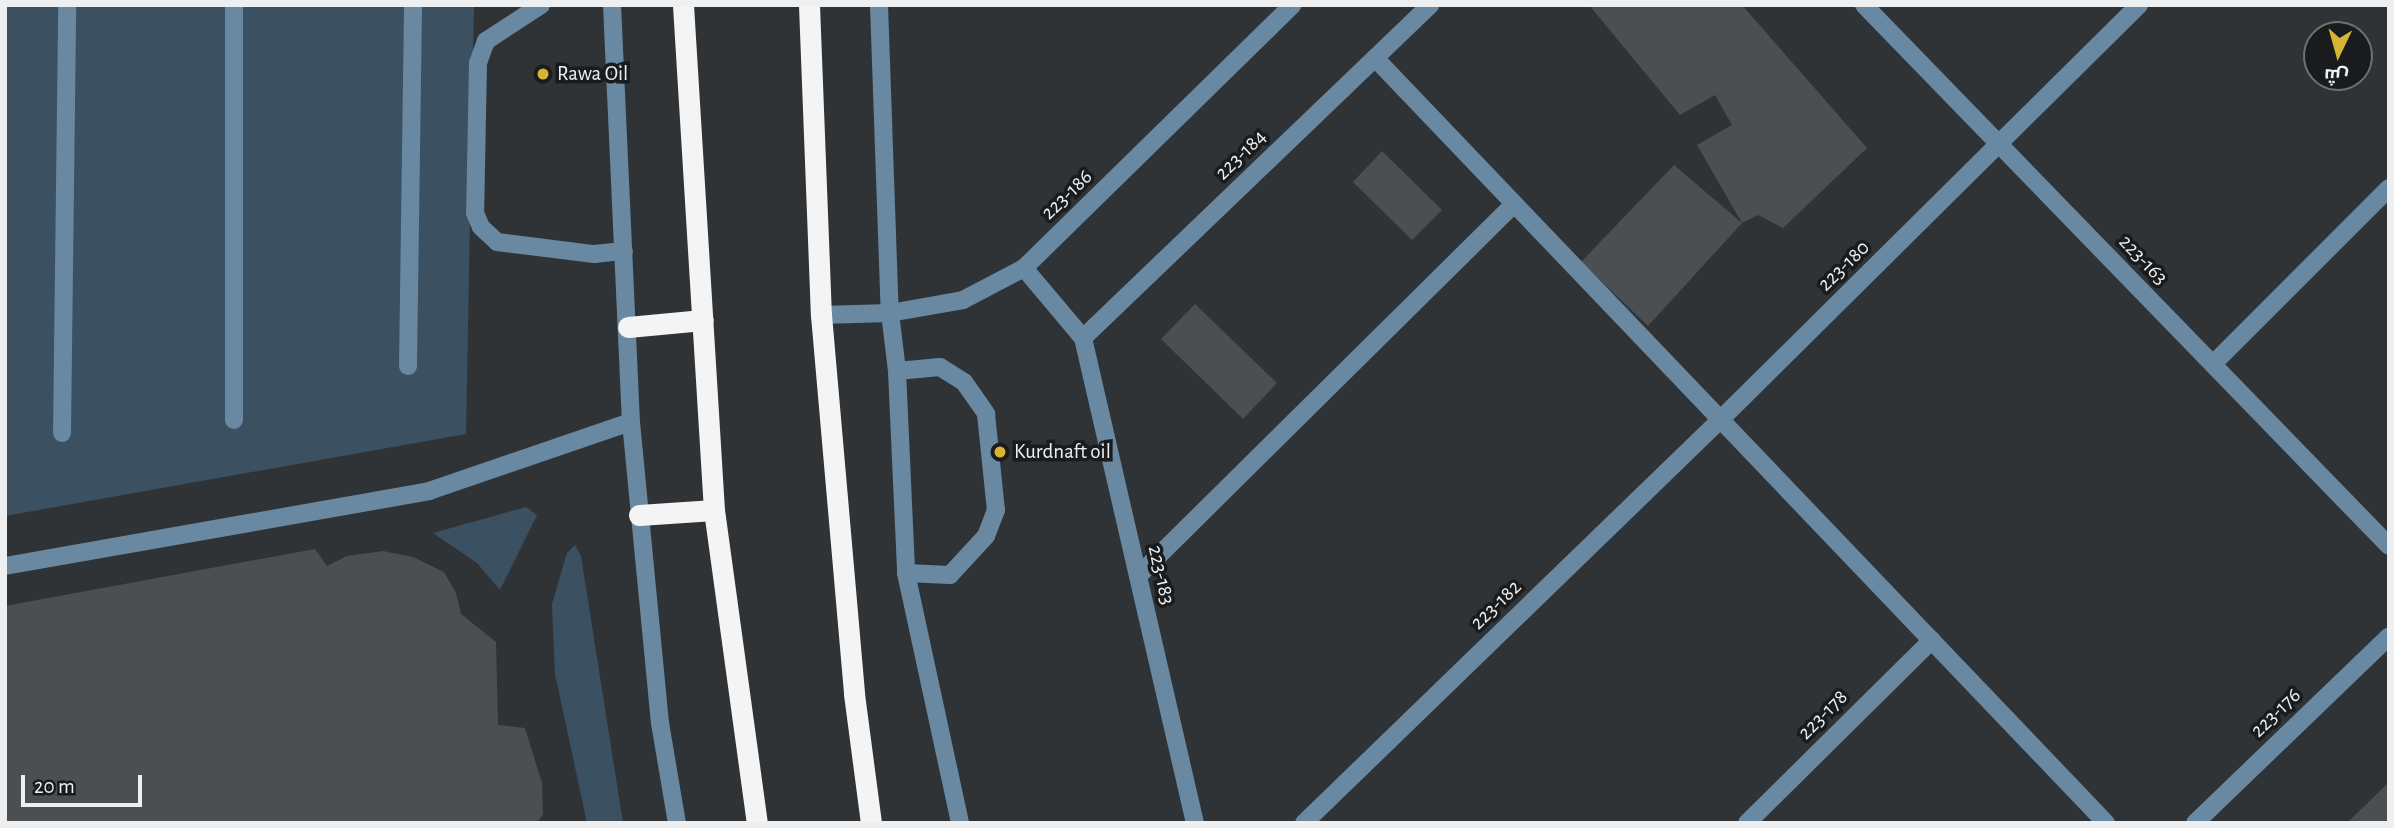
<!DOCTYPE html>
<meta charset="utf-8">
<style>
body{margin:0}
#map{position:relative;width:2394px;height:828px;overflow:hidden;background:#303336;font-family:"Alegreya Sans",Cairo,sans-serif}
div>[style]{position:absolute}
.green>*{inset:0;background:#3b5061}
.building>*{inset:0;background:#4b4f51}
.minor>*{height:18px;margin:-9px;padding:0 9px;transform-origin:9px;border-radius:9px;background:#6988a1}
.highway>*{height:21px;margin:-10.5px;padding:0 10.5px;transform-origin:10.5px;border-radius:10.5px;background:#f4f4f4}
.dots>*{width:19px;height:19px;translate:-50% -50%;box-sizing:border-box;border:4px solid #191b1c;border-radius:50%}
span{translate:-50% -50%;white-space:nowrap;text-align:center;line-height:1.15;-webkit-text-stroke:7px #191b1c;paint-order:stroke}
.poi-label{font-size:21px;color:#edeff1}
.left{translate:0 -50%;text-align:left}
.street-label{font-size:21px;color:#edeff1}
.frame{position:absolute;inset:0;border:7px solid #edeff1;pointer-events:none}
.north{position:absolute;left:2303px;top:21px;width:70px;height:70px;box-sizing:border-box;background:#191b1c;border:2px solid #6e7071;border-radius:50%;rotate:185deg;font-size:19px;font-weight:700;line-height:28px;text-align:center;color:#edeff1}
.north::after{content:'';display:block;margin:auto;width:24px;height:32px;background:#d6b534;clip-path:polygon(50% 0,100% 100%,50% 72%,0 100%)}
.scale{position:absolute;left:21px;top:775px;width:121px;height:32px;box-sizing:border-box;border:4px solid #edeff1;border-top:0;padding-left:9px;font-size:21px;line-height:24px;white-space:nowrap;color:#edeff1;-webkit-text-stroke:5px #191b1c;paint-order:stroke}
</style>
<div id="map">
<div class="green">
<div style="clip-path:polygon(5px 5px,474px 5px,466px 434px,5px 516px)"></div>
<div style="clip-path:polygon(526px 507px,537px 515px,500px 590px,477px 563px,433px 533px)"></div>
<div style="clip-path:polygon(575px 545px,581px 556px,623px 823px,587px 823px,555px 674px,552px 604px,567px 553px)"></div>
</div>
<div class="building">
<div style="clip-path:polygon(1589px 5px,1742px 5px,1867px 148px,1783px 228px,1758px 215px,1742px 223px,1697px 145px,1732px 125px,1715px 95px,1680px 115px)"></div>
<div style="clip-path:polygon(1382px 151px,1442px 210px,1412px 240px,1353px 182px)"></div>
<div style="clip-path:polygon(1674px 165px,1742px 223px,1648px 326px,1581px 262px)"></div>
<div style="clip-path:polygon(1195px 304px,1277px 383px,1243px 419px,1161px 339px)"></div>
<div style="clip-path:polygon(315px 549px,327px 566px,347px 556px,383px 551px,413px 557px,444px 572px,456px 593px,461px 614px,496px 642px,498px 725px,525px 728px,542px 783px,543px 814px,537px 823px,5px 823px,5px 606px)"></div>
<div style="clip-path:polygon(2389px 782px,2389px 823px,2351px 823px,2349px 821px)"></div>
</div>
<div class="minor">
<div style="left:541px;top:5px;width:66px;rotate:146.8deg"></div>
<div style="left:486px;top:41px;width:23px;rotate:110deg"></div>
<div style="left:478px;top:63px;width:150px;rotate:91.1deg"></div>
<div style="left:475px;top:213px;width:15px;rotate:67deg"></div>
<div style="left:481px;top:227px;width:22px;rotate:43deg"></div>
<div style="left:497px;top:242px;width:98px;rotate:7.1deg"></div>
<div style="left:594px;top:254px;width:30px;rotate:-6deg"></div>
<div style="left:612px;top:5px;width:417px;rotate:87.4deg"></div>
<div style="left:631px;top:422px;width:302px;rotate:84.5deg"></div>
<div style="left:660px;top:723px;width:101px;rotate:80.4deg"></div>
<div style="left:879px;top:5px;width:308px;rotate:88deg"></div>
<div style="left:890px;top:313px;width:58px;rotate:83.1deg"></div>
<div style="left:897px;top:371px;width:202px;rotate:87.4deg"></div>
<div style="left:906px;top:573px;width:256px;rotate:77.8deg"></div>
<div style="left:1864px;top:5px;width:754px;rotate:45.86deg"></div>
<div style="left:1375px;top:58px;width:1058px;rotate:46.3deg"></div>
<div style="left:1024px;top:268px;width:92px;rotate:49.9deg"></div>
<div style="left:1083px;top:338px;width:498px;rotate:77deg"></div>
<div style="left:821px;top:315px;width:69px;rotate:-1.7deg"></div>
<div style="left:890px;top:313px;width:74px;rotate:-10.1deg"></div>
<div style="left:963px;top:300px;width:69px;rotate:-27.7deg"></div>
<div style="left:1024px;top:268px;width:376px;rotate:-44.4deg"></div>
<div style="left:1083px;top:338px;width:481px;rotate:-43.8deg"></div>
<div style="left:2213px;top:364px;width:249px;rotate:-45deg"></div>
<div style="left:408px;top:366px;width:361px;rotate:-89.2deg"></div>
<div style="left:897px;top:371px;width:43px;rotate:-5.3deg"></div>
<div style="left:940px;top:367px;width:28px;rotate:32deg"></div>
<div style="left:964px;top:382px;width:39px;rotate:55deg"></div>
<div style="left:986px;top:414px;width:97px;rotate:84.1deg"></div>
<div style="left:996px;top:510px;width:28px;rotate:111deg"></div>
<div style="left:986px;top:536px;width:53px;rotate:132.7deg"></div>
<div style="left:950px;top:575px;width:44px;rotate:-177.4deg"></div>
<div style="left:234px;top:420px;width:415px;rotate:-90deg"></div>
<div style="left:62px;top:433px;width:428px;rotate:-89.3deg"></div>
<div style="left:5px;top:566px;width:431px;rotate:-10deg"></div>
<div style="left:429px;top:491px;width:213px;rotate:-18.9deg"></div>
<div style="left:1138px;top:576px;width:529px;rotate:-44.69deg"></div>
<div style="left:1304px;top:823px;width:579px;rotate:-44.09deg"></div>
<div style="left:1720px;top:420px;width:590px;rotate:-44.73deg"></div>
<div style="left:1747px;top:823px;width:260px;rotate:-44.7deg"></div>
<div style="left:2195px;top:823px;width:269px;rotate:-43.9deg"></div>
</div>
<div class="highway">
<div style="left:683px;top:5px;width:506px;rotate:86.49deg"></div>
<div style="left:714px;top:510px;width:316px;rotate:82.2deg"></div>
<div style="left:809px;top:5px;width:310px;rotate:87.8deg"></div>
<div style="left:821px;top:315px;width:380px;rotate:85deg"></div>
<div style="left:854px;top:694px;width:130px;rotate:82.5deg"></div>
<div style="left:628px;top:327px;width:75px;rotate:-5.3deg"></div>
<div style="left:639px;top:515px;width:75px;rotate:-3.8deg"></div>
</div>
<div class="dots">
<div style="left:543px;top:74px;background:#d6b534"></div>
<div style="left:1000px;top:452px;background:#d6b534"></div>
</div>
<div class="poi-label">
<span class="left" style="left:557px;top:74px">Rawa Oil</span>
<span class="left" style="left:1014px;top:452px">Kurdnaft oil</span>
</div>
<div class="street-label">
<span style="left:1241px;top:155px;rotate:-44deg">223-184</span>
<span style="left:1067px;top:195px;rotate:-44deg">223-186</span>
<span style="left:2143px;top:260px;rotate:46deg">223-163</span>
<span style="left:1844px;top:266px;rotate:-44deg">223-180</span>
<span style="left:1161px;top:575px;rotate:77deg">223-183</span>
<span style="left:1496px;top:605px;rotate:-44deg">223-182</span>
<span style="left:2276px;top:713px;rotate:-44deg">223-176</span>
<span style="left:1823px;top:715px;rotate:-45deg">223-178</span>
</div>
<div class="frame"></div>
<div class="north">ش</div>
<div class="scale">20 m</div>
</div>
